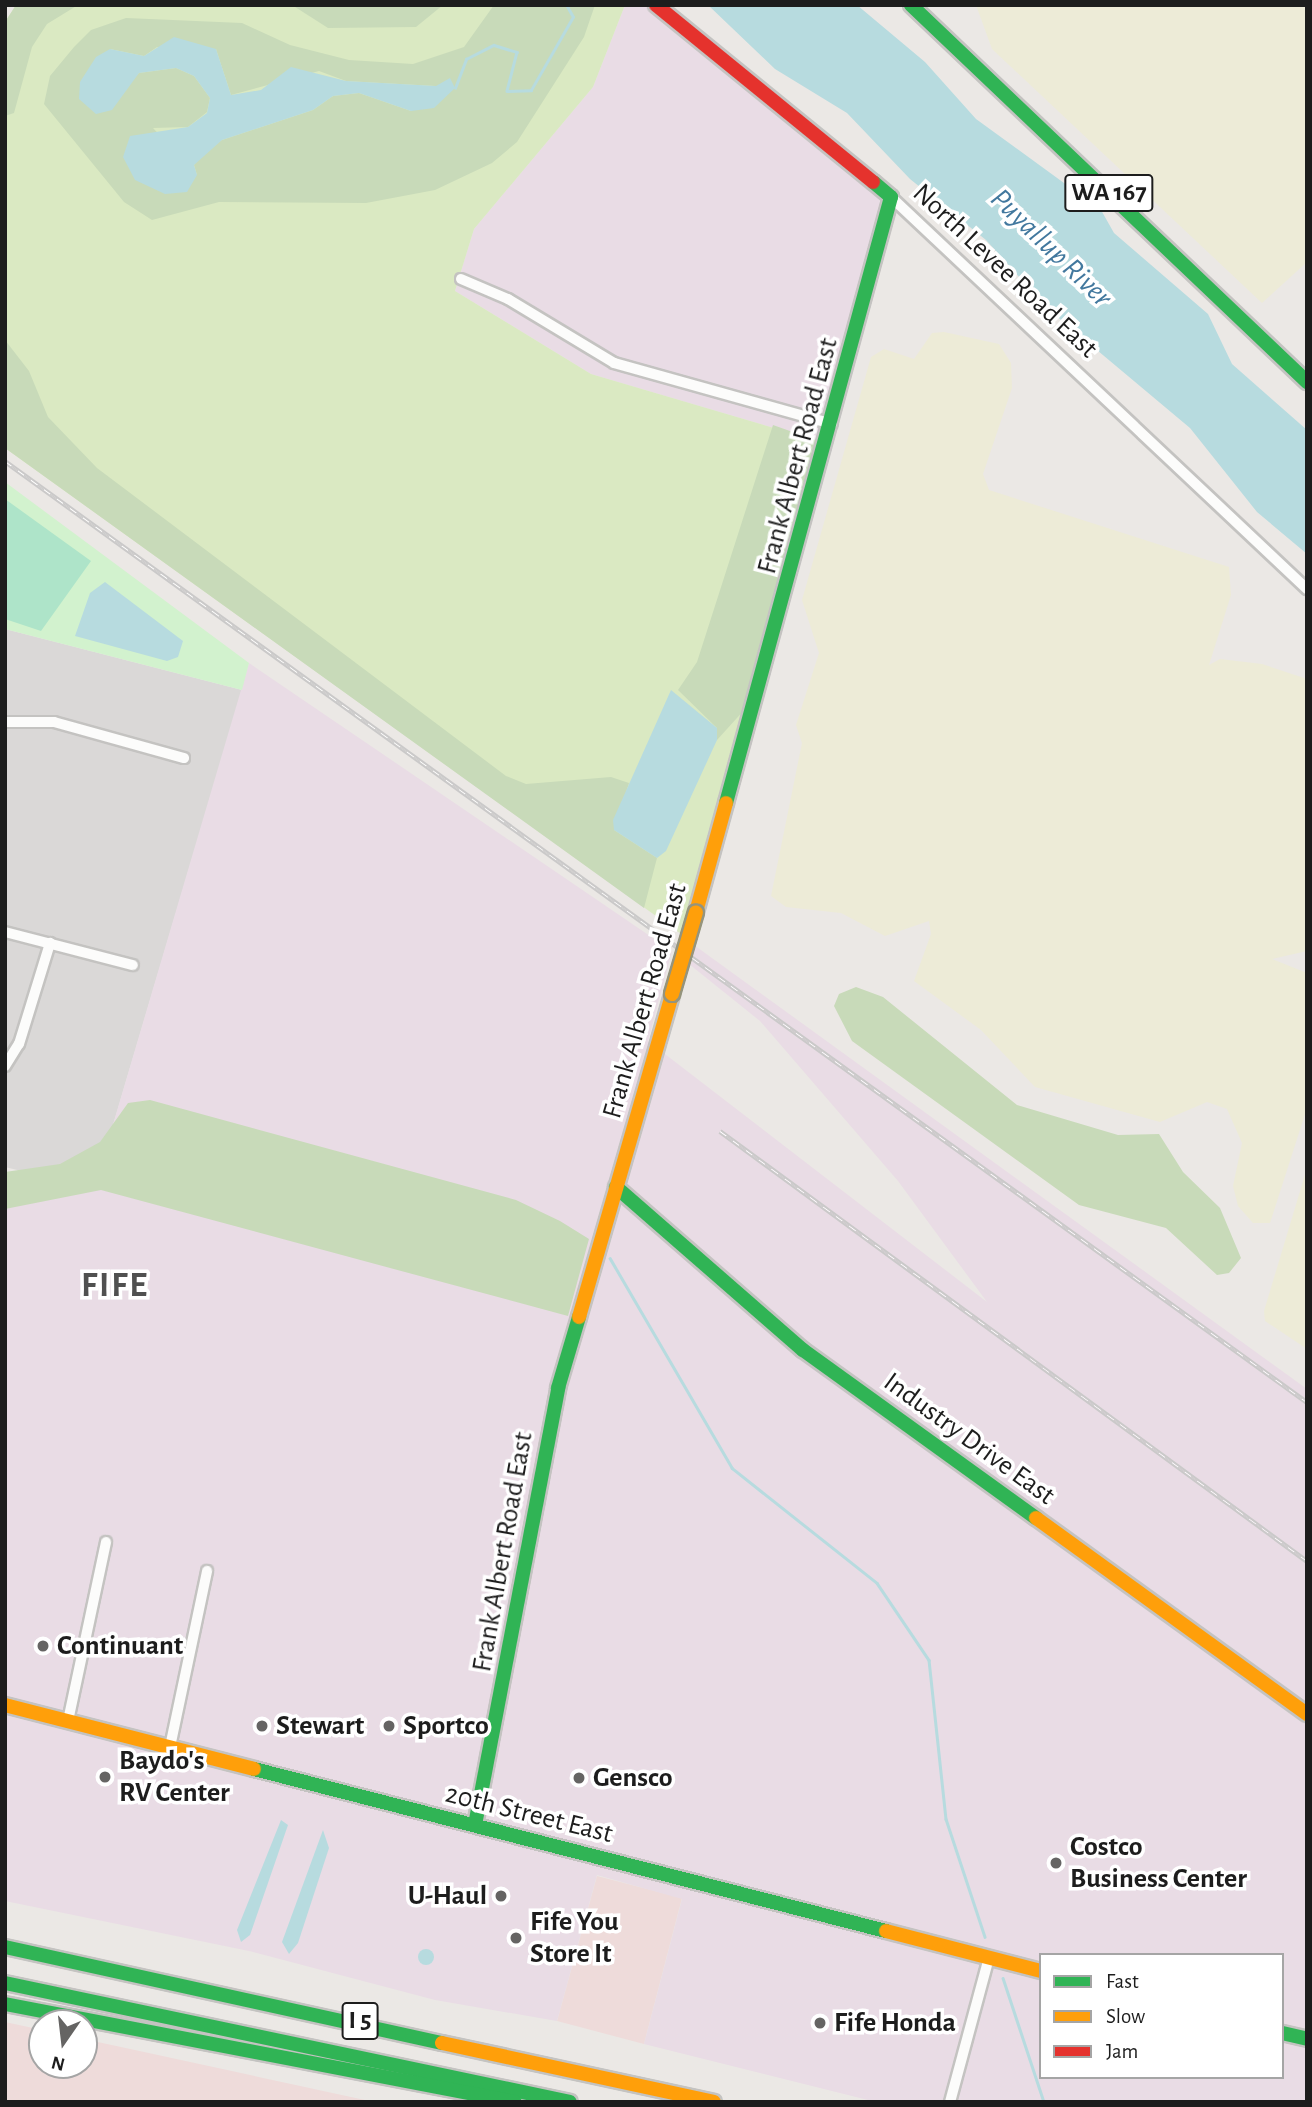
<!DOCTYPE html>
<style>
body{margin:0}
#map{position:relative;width:1312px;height:2107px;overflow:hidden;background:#ebe8e5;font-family:"Alegreya Sans",sans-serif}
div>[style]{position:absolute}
.residential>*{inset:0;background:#dad8d7}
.commercial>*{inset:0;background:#eedbda}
.industrial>*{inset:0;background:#e9dce5}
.farmland>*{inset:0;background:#edebd7}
.grass>*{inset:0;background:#dae9c2}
.forest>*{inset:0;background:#c8dab9}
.park>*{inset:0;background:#d2f2ce}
.pitch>*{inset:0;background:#aee4c9}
.water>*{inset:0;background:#b7dbdf}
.round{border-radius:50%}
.stream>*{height:2.5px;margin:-1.25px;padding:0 1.25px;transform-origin:1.25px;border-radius:1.25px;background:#b7dbdf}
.roads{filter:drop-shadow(2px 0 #c4c3c1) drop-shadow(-2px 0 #c4c3c1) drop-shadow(0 2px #c4c3c1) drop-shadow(0 -2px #c4c3c1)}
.street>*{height:10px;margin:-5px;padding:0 5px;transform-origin:5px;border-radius:5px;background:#fcfcfb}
.fast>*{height:14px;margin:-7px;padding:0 7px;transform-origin:7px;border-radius:7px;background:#30b455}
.slow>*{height:14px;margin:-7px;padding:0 7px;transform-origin:7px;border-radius:7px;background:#ff9f0a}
.jam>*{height:14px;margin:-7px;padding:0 7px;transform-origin:7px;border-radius:7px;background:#e5322d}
.rail>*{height:5px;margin-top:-2.5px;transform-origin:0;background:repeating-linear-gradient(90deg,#fff 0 8px,#cac9c9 0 16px);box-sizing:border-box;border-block:2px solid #cac9c9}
.bridges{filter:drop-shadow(2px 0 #95947c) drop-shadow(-2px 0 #95947c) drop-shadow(0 2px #95947c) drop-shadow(0 -2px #95947c)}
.slow-bridge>*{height:14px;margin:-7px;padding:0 7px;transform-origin:7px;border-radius:7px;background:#ff9f0a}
.dots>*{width:19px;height:19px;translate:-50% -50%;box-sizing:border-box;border:4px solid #fff;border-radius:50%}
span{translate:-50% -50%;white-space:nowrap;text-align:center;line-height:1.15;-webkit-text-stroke:7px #fff;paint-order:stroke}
.shield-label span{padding:2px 5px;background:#fff;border:2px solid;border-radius:5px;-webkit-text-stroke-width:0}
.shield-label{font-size:26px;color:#1d1d1d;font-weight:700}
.street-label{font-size:28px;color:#1d1d1d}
.poi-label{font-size:28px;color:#1d1d1d;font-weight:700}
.left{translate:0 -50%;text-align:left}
.right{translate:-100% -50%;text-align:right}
.water-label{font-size:30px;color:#42789e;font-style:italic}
.district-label{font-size:35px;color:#505050;font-weight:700;letter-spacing:2px}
.frame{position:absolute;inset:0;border:7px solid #1d1d1d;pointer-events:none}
.legend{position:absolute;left:1039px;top:1953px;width:245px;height:126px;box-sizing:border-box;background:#fff;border:2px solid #a5a5a5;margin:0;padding:9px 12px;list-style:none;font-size:21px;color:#1d1d1d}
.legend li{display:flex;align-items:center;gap:14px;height:35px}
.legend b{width:35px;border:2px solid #a5a5a5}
.north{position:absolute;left:28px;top:2009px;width:70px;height:70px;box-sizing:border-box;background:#fff;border:2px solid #a5a5a5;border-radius:50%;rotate:194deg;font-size:19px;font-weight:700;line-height:28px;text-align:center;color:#1d1d1d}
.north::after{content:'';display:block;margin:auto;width:24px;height:32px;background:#656463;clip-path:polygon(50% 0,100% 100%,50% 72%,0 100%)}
</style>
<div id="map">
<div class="residential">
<div style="clip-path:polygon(5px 629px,242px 690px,94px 1189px,5px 1167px)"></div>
</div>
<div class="commercial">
<div style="clip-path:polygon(597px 1876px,682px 1898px,644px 2044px,557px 2021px)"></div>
<div style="clip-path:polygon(5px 2022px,42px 2030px,42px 2065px,84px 2065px,84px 2039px,374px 2102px,5px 2102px)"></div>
</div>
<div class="industrial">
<div style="clip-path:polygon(625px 5px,646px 5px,879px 197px,881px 209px,818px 441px,591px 374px,455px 291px,474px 229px,593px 87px)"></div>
<div style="clip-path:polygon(evenodd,249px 663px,672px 951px,648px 1041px,987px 1302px,898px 1181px,760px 1021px,689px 964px,694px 945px,1307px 1389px,1307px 2102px,876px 2102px,644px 2044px,682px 1899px,597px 1875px,557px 2021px,435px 2000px,249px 1951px,5px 1901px,5px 1187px,94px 1189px,249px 663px,1041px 1955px,1282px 1955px,1282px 2077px,1041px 2077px,1041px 1955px)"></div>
</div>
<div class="farmland">
<div style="clip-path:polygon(976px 5px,1307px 5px,1307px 262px,1262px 303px,992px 49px)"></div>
<div style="clip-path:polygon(944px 332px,999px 344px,1011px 363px,1012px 388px,983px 474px,989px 490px,1229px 567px,1231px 595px,1209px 665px,1220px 659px,1262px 664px,1307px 679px,1307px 951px,1272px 959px,1307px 973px,1307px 1108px,1270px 1223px,1253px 1223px,1238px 1206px,1233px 1186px,1242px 1143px,1227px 1109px,1207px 1102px,1160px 1122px,1035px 1087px,981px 1030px,914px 981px,931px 934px,929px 921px,885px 936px,841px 913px,786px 907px,771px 896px,802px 743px,796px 725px,819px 653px,802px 600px,871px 357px,884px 349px,914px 359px,932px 333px)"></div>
<div style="clip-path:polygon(1307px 1168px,1307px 1349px,1265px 1321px,1264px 1311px)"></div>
</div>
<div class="grass">
<div style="clip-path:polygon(16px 5px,625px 5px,593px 87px,474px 229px,455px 291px,591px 374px,818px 441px,681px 934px,5px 448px,5px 22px)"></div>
</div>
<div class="forest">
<div style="clip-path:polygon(16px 5px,78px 5px,47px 24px,32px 47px,14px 113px,5px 116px,5px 22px)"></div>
<div style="clip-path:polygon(292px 5px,443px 5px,416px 27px,328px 28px)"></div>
<div style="clip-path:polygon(evenodd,494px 5px,595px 5px,584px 37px,517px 142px,492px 163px,435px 190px,366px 203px,219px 202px,152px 220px,124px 202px,44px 104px,50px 76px,74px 47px,91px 30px,126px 18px,242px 23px,290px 45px,349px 60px,413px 64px,464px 47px,494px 5px,157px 47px,216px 49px,231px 95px,319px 71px,346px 81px,436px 86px,411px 111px,359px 93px,333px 96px,313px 110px,222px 140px,202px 153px,194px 165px,197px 175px,153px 128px,188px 127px,207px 112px,210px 98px,194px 76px,176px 68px,139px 73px,128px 82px,110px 49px,144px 56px,157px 47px)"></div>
<div style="clip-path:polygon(5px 340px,29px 371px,48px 417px,97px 468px,506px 776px,526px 784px,611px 777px,629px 783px,614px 830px,657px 858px,644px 908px,5px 448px)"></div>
<div style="clip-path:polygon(773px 425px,818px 441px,746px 708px,717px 740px,717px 728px,678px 690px,697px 662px)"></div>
<div style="clip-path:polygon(856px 987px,883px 997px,1017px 1105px,1118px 1135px,1159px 1134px,1183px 1172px,1220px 1208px,1241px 1258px,1229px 1273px,1217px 1275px,1166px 1228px,1079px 1205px,852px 1041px,834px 1006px,839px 994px)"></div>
<div style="clip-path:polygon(150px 1100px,516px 1200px,560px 1221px,589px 1239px,568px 1316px,101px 1190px,5px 1209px,5px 1172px,60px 1164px,100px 1142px,128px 1103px)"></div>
</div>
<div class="park">
<div style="clip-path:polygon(5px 482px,249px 663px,242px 690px,5px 629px)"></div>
</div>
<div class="pitch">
<div style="clip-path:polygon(5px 499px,91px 561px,41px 631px,5px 619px)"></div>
</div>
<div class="water">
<div style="clip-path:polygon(708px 5px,857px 5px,925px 62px,976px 119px,1101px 210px,1114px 233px,1208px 314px,1232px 364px,1307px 430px,1307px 554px,1257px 512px,1190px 428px,1048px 309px,986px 240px,910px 179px,847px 113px,775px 69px)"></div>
<div style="clip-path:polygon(174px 37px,216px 49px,231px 95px,261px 90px,291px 67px,346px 81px,436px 86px,450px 78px,455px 88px,434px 108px,411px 111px,359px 93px,333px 96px,313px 110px,222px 140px,194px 165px,197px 175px,187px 192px,165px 194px,135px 180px,123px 157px,130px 136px,188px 127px,207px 113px,210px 98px,194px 76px,176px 68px,139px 73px,112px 110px,96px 114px,79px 99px,80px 82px,96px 57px,110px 49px,144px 56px)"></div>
<div style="clip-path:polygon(105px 582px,183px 641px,178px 657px,167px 661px,75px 636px,90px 593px)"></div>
<div style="clip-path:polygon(671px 690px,717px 728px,717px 740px,666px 851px,657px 858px,614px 830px,613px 820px)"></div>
<div style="clip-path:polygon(281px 1820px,288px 1825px,250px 1935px,241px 1942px,237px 1930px)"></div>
<div style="clip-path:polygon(323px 1830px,329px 1848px,298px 1943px,289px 1954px,282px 1942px)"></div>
<div class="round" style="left:418px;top:1949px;width:16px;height:16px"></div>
</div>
<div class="stream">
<div style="left:455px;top:88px;width:31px;rotate:-69deg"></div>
<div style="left:466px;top:59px;width:31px;rotate:-27deg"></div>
<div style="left:494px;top:45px;width:24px;rotate:17deg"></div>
<div style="left:517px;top:52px;width:40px;rotate:104.4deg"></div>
<div style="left:507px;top:91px;width:24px;rotate:-2deg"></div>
<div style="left:531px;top:90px;width:84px;rotate:-60.1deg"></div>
<div style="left:573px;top:17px;width:14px;rotate:-120deg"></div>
<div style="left:610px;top:1258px;width:243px;rotate:59.8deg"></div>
<div style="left:732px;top:1468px;width:185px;rotate:38.4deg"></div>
<div style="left:877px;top:1583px;width:93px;rotate:56deg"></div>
<div style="left:929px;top:1660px;width:160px;rotate:83.9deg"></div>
<div style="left:946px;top:1819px;width:124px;rotate:71.7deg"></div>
<div style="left:1003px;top:1978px;width:131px;rotate:71.7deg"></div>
</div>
<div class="roads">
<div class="street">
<div style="left:891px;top:197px;width:572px;rotate:43.3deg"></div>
<div style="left:461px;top:279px;width:51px;rotate:23.1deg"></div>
<div style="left:508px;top:299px;width:124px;rotate:31.1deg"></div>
<div style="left:614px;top:363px;width:226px;rotate:15.6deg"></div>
<div style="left:5px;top:722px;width:49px"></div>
<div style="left:54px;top:722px;width:135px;rotate:15.5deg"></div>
<div style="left:5px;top:932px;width:132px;rotate:14.5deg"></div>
<div style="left:5px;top:1066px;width:26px;rotate:-58deg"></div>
<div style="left:19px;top:1044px;width:106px;rotate:-72.9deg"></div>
<div style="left:68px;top:1721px;width:183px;rotate:-78deg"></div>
<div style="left:170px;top:1747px;width:180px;rotate:-78.1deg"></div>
<div style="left:950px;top:2102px;width:150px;rotate:-74.9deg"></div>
</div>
<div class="fast">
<div style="left:911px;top:5px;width:547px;rotate:43.59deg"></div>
<div style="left:726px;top:803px;width:628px;rotate:-74.77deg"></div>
<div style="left:891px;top:197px;width:23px;rotate:-140deg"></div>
<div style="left:616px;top:1187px;width:248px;rotate:41.1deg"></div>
<div style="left:803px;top:1350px;width:287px;rotate:35.8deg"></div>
<div style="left:254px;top:1769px;width:652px;rotate:14.38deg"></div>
<div style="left:475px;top:1825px;width:445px;rotate:-79.2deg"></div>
<div style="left:558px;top:1388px;width:74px;rotate:-73.5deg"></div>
<div style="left:5px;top:1947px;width:447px;rotate:12.4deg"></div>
<div style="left:5px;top:1983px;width:577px;rotate:11.89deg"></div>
<div style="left:5px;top:2004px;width:519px;rotate:10.88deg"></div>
<div style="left:1282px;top:2033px;width:26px;rotate:13deg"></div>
</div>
<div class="slow">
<div style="left:696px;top:912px;width:113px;rotate:-74.6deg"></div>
<div style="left:579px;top:1317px;width:336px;rotate:-73.9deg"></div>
<div style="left:1036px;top:1518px;width:334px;rotate:35.9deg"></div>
<div style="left:5px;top:1705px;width:257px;rotate:14.4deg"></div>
<div style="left:886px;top:1931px;width:160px;rotate:14.5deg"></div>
<div style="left:442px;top:2043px;width:278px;rotate:12.2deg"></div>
</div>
<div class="jam">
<div style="left:656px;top:5px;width:280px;rotate:39.2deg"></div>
</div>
</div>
<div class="rail">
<div style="left:5px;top:461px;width:1606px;rotate:35.86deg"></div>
<div style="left:720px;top:1131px;width:728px;rotate:36.22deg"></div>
</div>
<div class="bridges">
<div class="slow-bridge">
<div style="left:672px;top:994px;width:85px;rotate:-73.7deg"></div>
</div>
</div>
<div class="dots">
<div style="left:43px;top:1646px;background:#656463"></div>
<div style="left:262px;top:1726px;background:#656463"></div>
<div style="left:389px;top:1726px;background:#656463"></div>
<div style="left:105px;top:1777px;background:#656463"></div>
<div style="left:579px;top:1778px;background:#656463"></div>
<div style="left:1056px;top:1863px;background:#656463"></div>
<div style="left:501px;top:1896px;background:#656463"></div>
<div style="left:516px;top:1938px;background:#656463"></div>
<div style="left:820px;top:2023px;background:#656463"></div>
</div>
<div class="shield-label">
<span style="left:1109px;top:193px">WA 167</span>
<span style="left:360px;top:2021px">I 5</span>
</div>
<div class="street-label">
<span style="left:1005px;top:271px;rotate:43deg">North Levee Road East</span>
<span style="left:798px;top:456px;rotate:-75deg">Frank Albert Road East</span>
<span style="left:645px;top:1001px;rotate:-74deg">Frank Albert Road East</span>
<span style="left:969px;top:1439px;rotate:36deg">Industry Drive East</span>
<span style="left:503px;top:1552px;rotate:-80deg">Frank Albert Road East</span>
<span style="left:529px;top:1814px;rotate:14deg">20th Street East</span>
</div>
<div class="poi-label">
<span class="left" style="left:57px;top:1646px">Continuant</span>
<span class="left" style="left:276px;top:1726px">Stewart</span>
<span class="left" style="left:403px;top:1726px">Sportco</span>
<span class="left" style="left:119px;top:1777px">Baydo's<br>RV Center</span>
<span class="left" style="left:593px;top:1778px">Gensco</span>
<span class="left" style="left:1070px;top:1863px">Costco<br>Business Center</span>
<span class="right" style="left:487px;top:1896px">U-Haul</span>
<span class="left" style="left:530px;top:1938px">Fife You<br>Store It</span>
<span class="left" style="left:834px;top:2023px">Fife Honda</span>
</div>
<div class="water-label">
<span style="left:1051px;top:248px;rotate:44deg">Puyallup River</span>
</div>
<div class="district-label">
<span style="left:115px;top:1286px">FIFE</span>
</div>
<div class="frame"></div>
<ul class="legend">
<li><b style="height:9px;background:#30b455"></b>Fast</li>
<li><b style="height:9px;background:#ff9f0a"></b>Slow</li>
<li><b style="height:9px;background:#e5322d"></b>Jam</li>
</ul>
<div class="north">N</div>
</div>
